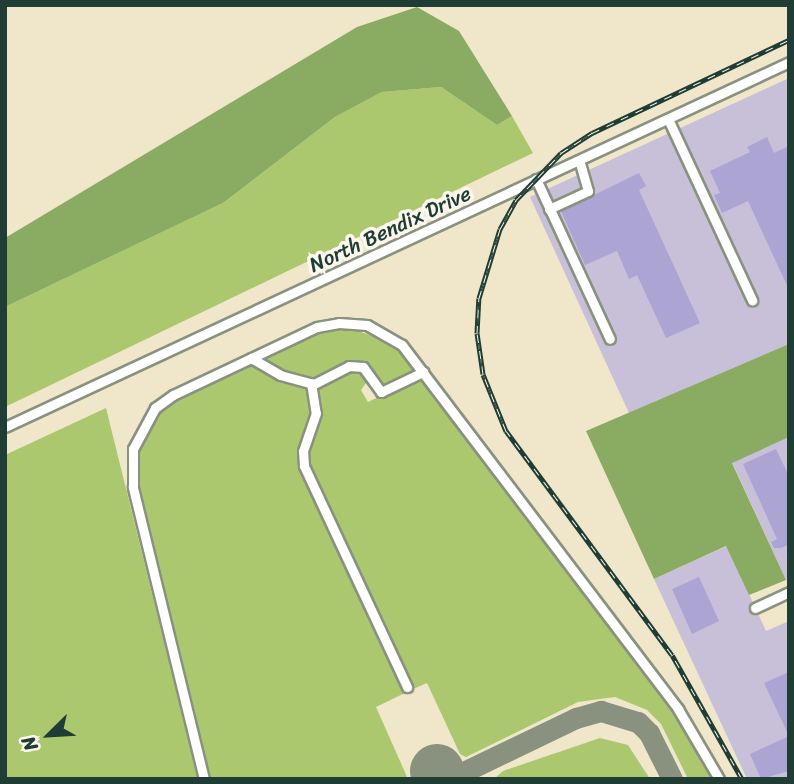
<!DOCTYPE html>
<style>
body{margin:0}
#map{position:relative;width:794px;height:784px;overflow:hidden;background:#f0e6ca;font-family:Sriracha,sans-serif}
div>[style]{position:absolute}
.industrial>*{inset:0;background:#c7c0d8}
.green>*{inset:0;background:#acc86f}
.forest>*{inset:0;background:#89ac62}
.taxiway>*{height:21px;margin:-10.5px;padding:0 10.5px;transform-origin:10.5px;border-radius:10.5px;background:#88927f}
.runway>*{height:54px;margin:-27px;padding:0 27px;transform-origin:27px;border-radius:27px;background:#88927f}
.building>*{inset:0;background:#aca4d3}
.roads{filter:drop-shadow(2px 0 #88927f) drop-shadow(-2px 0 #88927f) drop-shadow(0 2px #88927f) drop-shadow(0 -2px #88927f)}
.minor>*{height:9px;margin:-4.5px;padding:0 4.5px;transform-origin:4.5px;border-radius:4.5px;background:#fff}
.rail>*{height:5px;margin-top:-2.5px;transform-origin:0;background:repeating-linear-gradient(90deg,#fbf7ec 0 8px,#1f3d34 0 16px);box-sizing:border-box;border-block:2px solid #1f3d34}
span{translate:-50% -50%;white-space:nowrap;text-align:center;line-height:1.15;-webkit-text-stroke:7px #fbf7ec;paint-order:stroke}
.street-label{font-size:21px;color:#1f3d34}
.frame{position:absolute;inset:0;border:7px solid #1f3d34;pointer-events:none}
.north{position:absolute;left:14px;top:700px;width:70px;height:70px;-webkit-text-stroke:5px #fbf7ec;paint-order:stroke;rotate:246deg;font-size:19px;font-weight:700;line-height:28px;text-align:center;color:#1f3d34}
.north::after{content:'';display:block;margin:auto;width:24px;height:32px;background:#1f3d34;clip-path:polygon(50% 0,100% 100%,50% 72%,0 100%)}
</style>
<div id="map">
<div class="industrial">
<div style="clip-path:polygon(789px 78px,789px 344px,629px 413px,530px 197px)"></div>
<div style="clip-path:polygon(789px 437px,789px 578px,786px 580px,732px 462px)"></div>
<div style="clip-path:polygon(727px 546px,766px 631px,789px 621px,789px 779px,747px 779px,654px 579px)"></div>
</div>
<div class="green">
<div style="clip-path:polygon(441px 87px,497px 125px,512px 116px,533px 153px,5px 407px,5px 307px,223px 203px,335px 117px,382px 92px)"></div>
<div style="clip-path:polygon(349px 328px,393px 343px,417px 371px,385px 387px,364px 365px,313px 381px,288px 375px,259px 360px,314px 334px)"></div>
<div style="clip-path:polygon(254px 363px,302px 384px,311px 396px,314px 409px,302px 471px,407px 692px,376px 707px,408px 779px,209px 779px,143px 510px,136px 477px,137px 451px,158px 412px,176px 398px)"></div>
<div style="clip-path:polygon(359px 368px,368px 380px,361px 390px,368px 402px,421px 377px,689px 732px,714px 779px,688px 779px,661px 724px,647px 710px,615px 697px,578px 702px,466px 757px,460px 754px,427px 683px,411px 690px,310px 477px,306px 453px,316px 394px,321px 385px,343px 371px)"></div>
<div style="clip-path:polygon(106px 408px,198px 779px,5px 779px,5px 455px)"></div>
<div style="clip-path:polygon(600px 738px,628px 745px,650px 779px,494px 779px,503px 771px)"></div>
</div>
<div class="forest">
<div style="clip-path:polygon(417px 7px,459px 31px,512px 116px,497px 125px,441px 87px,382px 92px,335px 117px,223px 203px,5px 307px,5px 238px,357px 27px)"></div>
<div style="clip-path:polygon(789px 344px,789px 437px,732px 463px,786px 580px,749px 595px,726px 546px,654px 579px,586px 431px)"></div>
</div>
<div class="taxiway">
<div style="left:449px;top:779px;width:141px;rotate:-25.7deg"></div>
<div style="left:576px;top:718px;width:26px;rotate:-16deg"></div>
<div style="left:601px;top:711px;width:39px;rotate:17deg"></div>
<div style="left:638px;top:722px;width:16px;rotate:45deg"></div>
<div style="left:649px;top:733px;width:51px;rotate:63.4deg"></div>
</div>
<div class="runway">
<div style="left:437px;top:771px;width:9px;rotate:69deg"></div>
</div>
<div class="building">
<div style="clip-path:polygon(767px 137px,774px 153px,789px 146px,789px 290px,748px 201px,722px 213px,714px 195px,720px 193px,710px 171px,750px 152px,747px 147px)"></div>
<div style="clip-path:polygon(639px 173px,646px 186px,639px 190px,700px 323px,666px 338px,637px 275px,629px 279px,617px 251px,585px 265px,561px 211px)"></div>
<div style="clip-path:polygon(776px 449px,789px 476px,789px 545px,781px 548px,774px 548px,771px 542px,777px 539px,743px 464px)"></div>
<div style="clip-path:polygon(699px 577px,719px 621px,692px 634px,672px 589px)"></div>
<div style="clip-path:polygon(789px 672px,789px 736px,764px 683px)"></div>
<div style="clip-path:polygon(789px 736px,789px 771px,761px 779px,750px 754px)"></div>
</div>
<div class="roads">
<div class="minor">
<div style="left:668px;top:119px;width:200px;rotate:65.1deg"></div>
<div style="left:536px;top:179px;width:176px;rotate:65.2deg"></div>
<div style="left:549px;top:209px;width:43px;rotate:-24.8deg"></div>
<div style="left:588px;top:191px;width:32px;rotate:-106deg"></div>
<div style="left:251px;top:358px;width:34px;rotate:30deg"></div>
<div style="left:280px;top:375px;width:35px;rotate:15deg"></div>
<div style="left:314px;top:384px;width:39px;rotate:-27deg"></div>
<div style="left:349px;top:366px;width:14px;rotate:4deg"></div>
<div style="left:363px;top:367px;width:31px;rotate:54deg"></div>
<div style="left:381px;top:392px;width:47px;rotate:-25.5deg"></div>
<div style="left:311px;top:383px;width:30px;rotate:81deg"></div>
<div style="left:316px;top:413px;width:40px;rotate:108.9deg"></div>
<div style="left:303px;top:451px;width:15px;rotate:86deg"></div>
<div style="left:304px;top:466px;width:244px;rotate:65deg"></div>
<div style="left:5px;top:427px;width:865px;rotate:-24.96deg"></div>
<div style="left:755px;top:608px;width:38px;rotate:-25deg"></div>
<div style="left:204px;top:779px;width:301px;rotate:-103.7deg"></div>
<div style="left:133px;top:487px;width:38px;rotate:-90deg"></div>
<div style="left:133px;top:449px;width:47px;rotate:-61.8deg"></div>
<div style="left:155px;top:408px;width:22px;rotate:-36deg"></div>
<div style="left:173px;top:395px;width:159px;rotate:-25.3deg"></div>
<div style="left:317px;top:327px;width:22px;rotate:-10deg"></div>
<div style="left:339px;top:323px;width:28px;rotate:4deg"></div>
<div style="left:367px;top:325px;width:40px;rotate:29.7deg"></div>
<div style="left:402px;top:345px;width:457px;rotate:52.8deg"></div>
<div style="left:678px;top:709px;width:81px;rotate:59.6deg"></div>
</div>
</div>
<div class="rail">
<div style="left:742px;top:779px;width:142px;rotate:-119.4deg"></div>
<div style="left:672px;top:655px;width:279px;rotate:-126.5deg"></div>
<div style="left:506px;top:431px;width:61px;rotate:-112deg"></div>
<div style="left:483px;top:374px;width:41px;rotate:-98.3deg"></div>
<div style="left:477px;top:333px;width:35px;rotate:-87deg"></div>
<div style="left:479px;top:298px;width:72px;rotate:-73.1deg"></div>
<div style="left:500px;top:229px;width:33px;rotate:-61deg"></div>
<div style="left:516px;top:200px;width:65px;rotate:-46.2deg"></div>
<div style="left:561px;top:153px;width:37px;rotate:-33deg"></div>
<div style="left:592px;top:133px;width:218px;rotate:-25.3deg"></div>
</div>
<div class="street-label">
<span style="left:390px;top:229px;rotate:-25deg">North Bendix Drive</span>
</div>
<div class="frame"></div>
<div class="north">N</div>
</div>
